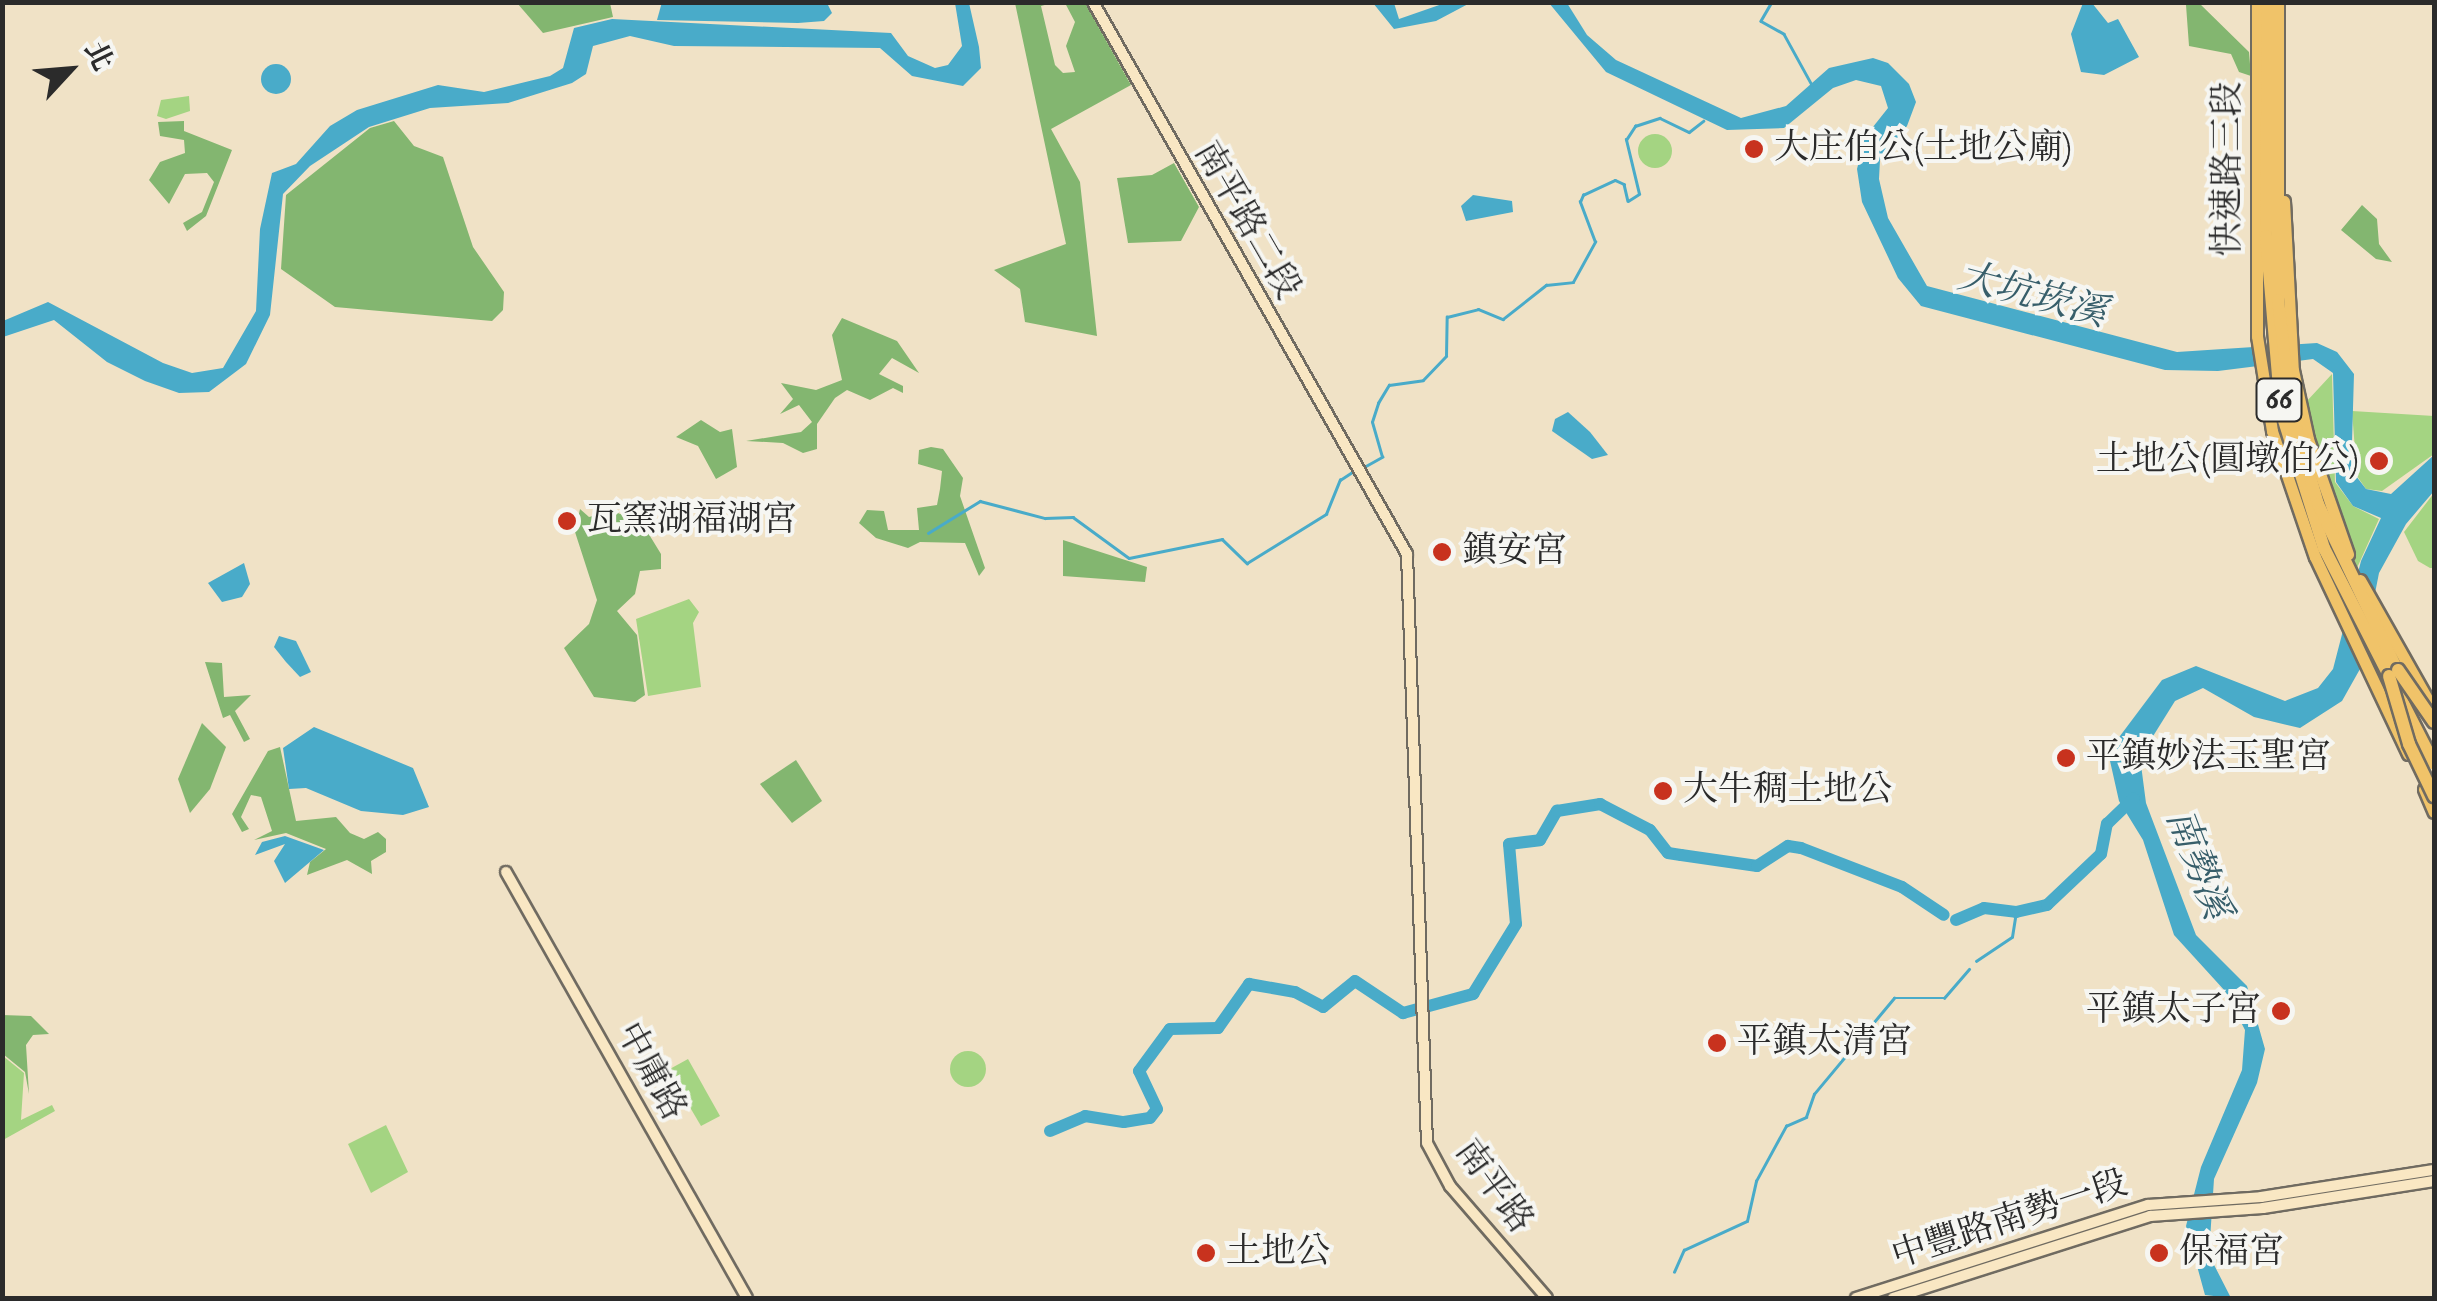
<!DOCTYPE html>
<meta charset="utf-8">
<style>
body{margin:0}
#map{position:relative;width:2437px;height:1301px;overflow:hidden;background:#f0e2c6;font-family:"IM FELL English","Noto Serif TC",serif}
div>[style]{position:absolute}
.green>*{inset:0;background:#a4d482}
.round{border-radius:50%}
.forest>*{inset:0;background:#83b670}
.water>*{inset:0;background:#49abc9}
.stream>*{height:2.5px;margin:-1.25px;padding:0 1.25px;transform-origin:1.25px;border-radius:1.25px;background:#49abc9}
.river>*{height:12px;margin:-6px;padding:0 6px;transform-origin:6px;border-radius:6px;background:#49abc9}
.roads{filter:drop-shadow(2px 0 #706b61) drop-shadow(-2px 0 #706b61) drop-shadow(0 2px #706b61) drop-shadow(0 -2px #706b61)}
.secondary>*{height:10px;margin:-5px;padding:0 5px;transform-origin:5px;border-radius:5px;background:#f9e7c3}
.primary>*{height:11px;margin:-5.5px;padding:0 5.5px;transform-origin:5.5px;border-radius:5.5px;background:#f0c369}
.highway>*{height:12px;margin:-6px;padding:0 6px;transform-origin:6px;border-radius:6px;background:#f0c369}
.bridges{filter:drop-shadow(2px 0 #706b61) drop-shadow(-2px 0 #706b61) drop-shadow(0 2px #706b61) drop-shadow(0 -2px #706b61)}
.highway-bridge>*{height:12px;margin:-6px;padding:0 6px;transform-origin:6px;border-radius:6px;background:#f0c369}
.dots>*{width:28px;height:28px;translate:-50% -50%;box-sizing:border-box;border:5px solid #f6f6f2;border-radius:50%}
span{translate:-50% -50%;white-space:nowrap;text-align:center;line-height:1.15;-webkit-text-stroke:8px #f6f6f2;paint-order:stroke}
.shield-label span{padding:2px 8px;background:#f6f6f2;border:2px solid;border-radius:8px;-webkit-text-stroke-width:0}
.shield-label{font-size:32px;color:#2b2b2b;font-weight:700}
.poi-label{font-size:35px;color:#2b2b2b}
.left{translate:0 -50%;text-align:left}
.right{translate:-100% -50%;text-align:right}
.street-label{font-size:35px;color:#2b2b2b}
.water-label{font-size:38px;color:#375e6a;font-style:italic}
.frame{position:absolute;inset:0;border:5px solid #2b2b2b;pointer-events:none}
.north{position:absolute;left:20px;top:20px;width:100px;height:100px;-webkit-text-stroke:8px #f6f6f2;paint-order:stroke;rotate:64deg;font-size:28px;font-weight:700;line-height:40px;text-align:center;color:#2b2b2b}
.north::after{content:'';display:block;margin:auto;width:35px;height:45px;background:#2b2b2b;clip-path:polygon(50% 0,100% 100%,50% 72%,0 100%)}
</style>
<div id="map">
<div class="green">
<div style="clip-path:polygon(189px 96px,190px 111px,166px 119px,157px 116px,161px 100px)"></div>
<div class="round" style="left:1638px;top:134px;width:34px;height:34px"></div>
<div style="clip-path:polygon(2332px 374px,2335px 482px,2353px 506px,2379px 519px,2357px 568px,2312px 438px,2306px 402px)"></div>
<div style="clip-path:polygon(2352px 411px,2434px 416px,2434px 454px,2382px 491px,2366px 489px,2357px 476px)"></div>
<div style="clip-path:polygon(2434px 493px,2434px 568px,2430px 568px,2418px 561px,2404px 532px)"></div>
<div style="clip-path:polygon(689px 599px,699px 612px,693px 623px,701px 687px,648px 696px,636px 619px)"></div>
<div class="round" style="left:950px;top:1051px;width:36px;height:36px"></div>
<div style="clip-path:polygon(3px 1056px,24px 1073px,21px 1120px,52px 1105px,55px 1111px,3px 1140px)"></div>
<div style="clip-path:polygon(688px 1059px,720px 1116px,701px 1126px,668px 1070px)"></div>
<div style="clip-path:polygon(386px 1125px,408px 1172px,371px 1193px,348px 1144px)"></div>
</div>
<div class="forest">
<div style="clip-path:polygon(517px 3px,610px 3px,613px 17px,543px 33px)"></div>
<div style="clip-path:polygon(1015px 3px,1052px 3px,1041px 6px,1055px 65px,1063px 73px,1075px 72px,1066px 46px,1075px 22px,1065px 3px,1085px 3px,1131px 85px,1051px 129px,1080px 182px,1097px 336px,1025px 322px,1020px 289px,994px 270px,1066px 244px)"></div>
<div style="clip-path:polygon(2173px 3px,2199px 3px,2249px 52px,2251px 76px,2239px 72px,2231px 54px,2189px 46px,2186px 5px)"></div>
<div style="clip-path:polygon(184px 121px,184px 131px,232px 150px,206px 216px,187px 231px,183px 223px,202px 212px,214px 182px,207px 173px,185px 174px,169px 204px,149px 180px,160px 162px,185px 153px,184px 140px,160px 136px,158px 122px)"></div>
<div style="clip-path:polygon(394px 121px,414px 146px,443px 157px,473px 247px,504px 292px,503px 310px,492px 321px,335px 307px,281px 269px,286px 195px,370px 128px)"></div>
<div style="clip-path:polygon(1174px 163px,1199px 207px,1181px 241px,1128px 243px,1117px 178px,1152px 175px)"></div>
<div style="clip-path:polygon(2362px 205px,2377px 219px,2379px 244px,2392px 262px,2376px 259px,2341px 230px)"></div>
<div style="clip-path:polygon(842px 318px,897px 341px,919px 373px,892px 358px,879px 374px,903px 386px,903px 393px,893px 388px,870px 400px,847px 390px,835px 398px,817px 424px,817px 449px,803px 453px,783px 443px,746px 441px,801px 432px,812px 422px,799px 405px,780px 414px,793px 399px,781px 383px,816px 390px,842px 380px,832px 335px)"></div>
<div style="clip-path:polygon(701px 420px,720px 432px,732px 429px,737px 467px,716px 479px,698px 446px,676px 437px)"></div>
<div style="clip-path:polygon(931px 447px,943px 449px,963px 478px,960px 496px,985px 568px,979px 576px,965px 543px,920px 542px,908px 548px,876px 538px,859px 523px,867px 510px,884px 511px,888px 530px,919px 530px,917px 508px,937px 505px,940px 489px,942px 471px,918px 464px,919px 450px)"></div>
<div style="clip-path:polygon(580px 509px,589px 517px,613px 511px,642px 523px,661px 554px,661px 569px,640px 571px,635px 594px,617px 611px,637px 635px,645px 695px,635px 702px,594px 697px,564px 648px,589px 624px,597px 600px,575px 532px)"></div>
<div style="clip-path:polygon(1063px 540px,1147px 567px,1145px 582px,1063px 576px)"></div>
<div style="clip-path:polygon(205px 662px,222px 663px,224px 697px,251px 695px,235px 711px,250px 739px,244px 742px,230px 715px,223px 718px)"></div>
<div style="clip-path:polygon(202px 723px,226px 747px,210px 789px,190px 813px,178px 779px)"></div>
<div style="clip-path:polygon(280px 747px,296px 821px,336px 817px,350px 833px,364px 839px,378px 832px,386px 839px,386px 852px,371px 861px,372px 874px,347px 860px,307px 875px,310px 862px,326px 849px,286px 833px,254px 840px,272px 831px,261px 797px,251px 795px,241px 817px,249px 829px,242px 832px,232px 814px,268px 751px)"></div>
<div style="clip-path:polygon(796px 760px,822px 801px,792px 823px,760px 784px)"></div>
<div style="clip-path:polygon(2px 1015px,31px 1016px,49px 1034px,33px 1035px,26px 1045px,29px 1094px,25px 1072px,3px 1054px)"></div>
</div>
<div class="water">
<div style="clip-path:polygon(662px 2px,827px 3px,832px 13px,824px 21px,798px 23px,657px 20px)"></div>
<div style="clip-path:polygon(955px 3px,969px 3px,979px 47px,981px 68px,963px 86px,912px 76px,880px 48px,674px 46px,630px 36px,593px 46px,586px 74px,572px 83px,508px 103px,430px 108px,369px 127px,310px 166px,283px 194px,270px 315px,246px 364px,209px 392px,179px 393px,145px 381px,107px 362px,54px 320px,3px 337px,3px 321px,48px 302px,163px 363px,192px 373px,223px 368px,256px 311px,260px 229px,272px 173px,296px 164px,330px 126px,357px 110px,438px 85px,484px 92px,550px 76px,563px 68px,574px 28px,612px 19px,891px 33px,908px 56px,935px 68px,948px 65px,962px 46px)"></div>
<div style="clip-path:polygon(1373px 3px,1394px 3px,1399px 19px,1445px 3px,1470px 3px,1436px 21px,1394px 29px)"></div>
<div style="clip-path:polygon(1549px 3px,1567px 3px,1587px 35px,1616px 60px,1741px 118px,1786px 106px,1829px 68px,1873px 58px,1888px 63px,1909px 84px,1916px 102px,1907px 126px,1880px 160px,1879px 179px,1888px 218px,1927px 286px,2177px 352px,2317px 343px,2337px 352px,2354px 374px,2352px 442px,2356px 476px,2366px 489px,2391px 494px,2434px 455px,2434px 491px,2406px 524px,2379px 573px,2360px 669px,2342px 701px,2300px 728px,2254px 717px,2203px 688px,2175px 701px,2140px 757px,2146px 803px,2196px 935px,2247px 986px,2265px 1049px,2257px 1083px,2214px 1179px,2209px 1255px,2231px 1298px,2205px 1295px,2186px 1226px,2201px 1167px,2242px 1070px,2245px 1030px,2225px 991px,2174px 935px,2143px 840px,2119px 801px,2108px 752px,2162px 680px,2196px 666px,2285px 701px,2318px 688px,2333px 669px,2361px 561px,2381px 518px,2353px 506px,2336px 482px,2333px 373px,2313px 359px,2218px 371px,2165px 370px,1921px 306px,1898px 278px,1862px 202px,1857px 169px,1865px 137px,1888px 108px,1881px 86px,1856px 80px,1833px 88px,1784px 128px,1727px 130px,1606px 72px)"></div>
<div style="clip-path:polygon(2083px 3px,2092px 3px,2108px 23px,2118px 19px,2139px 57px,2104px 75px,2081px 72px,2071px 34px)"></div>
<div class="round" style="left:261px;top:64px;width:30px;height:30px"></div>
<div style="clip-path:polygon(1473px 195px,1512px 201px,1513px 212px,1466px 221px,1461px 206px)"></div>
<div style="clip-path:polygon(1568px 412px,1590px 432px,1608px 455px,1592px 459px,1552px 431px,1555px 419px)"></div>
<div style="clip-path:polygon(244px 563px,250px 584px,242px 597px,222px 602px,208px 583px)"></div>
<div style="clip-path:polygon(279px 636px,296px 641px,311px 672px,300px 677px,286px 662px,274px 647px)"></div>
<div style="clip-path:polygon(314px 727px,413px 768px,429px 807px,403px 815px,361px 811px,306px 788px,289px 789px,283px 748px)"></div>
<div style="clip-path:polygon(285px 836px,324px 850px,285px 883px,274px 861px,285px 844px,255px 855px,262px 842px)"></div>
</div>
<div class="stream">
<div style="left:1772px;top:2px;width:22px;rotate:120deg"></div>
<div style="left:1761px;top:21px;width:26px;rotate:29deg"></div>
<div style="left:1784px;top:34px;width:58px;rotate:61.2deg"></div>
<div style="left:1364px;top:467px;width:21px;rotate:-29deg"></div>
<div style="left:1382px;top:457px;width:36px;rotate:-106deg"></div>
<div style="left:1372px;top:422px;width:20px;rotate:-72deg"></div>
<div style="left:1378px;top:403px;width:21px;rotate:-59deg"></div>
<div style="left:1389px;top:385px;width:34px;rotate:-8deg"></div>
<div style="left:1423px;top:380px;width:33px;rotate:-46deg"></div>
<div style="left:1446px;top:356px;width:39px;rotate:-89deg"></div>
<div style="left:1447px;top:317px;width:32px;rotate:-14deg"></div>
<div style="left:1478px;top:309px;width:27px;rotate:22deg"></div>
<div style="left:1503px;top:319px;width:55px;rotate:-38.3deg"></div>
<div style="left:1546px;top:285px;width:27px;rotate:-6deg"></div>
<div style="left:1573px;top:282px;width:46px;rotate:-61.2deg"></div>
<div style="left:1595px;top:242px;width:43px;rotate:-110.6deg"></div>
<div style="left:1580px;top:202px;width:8px;rotate:-67deg"></div>
<div style="left:1583px;top:195px;width:35px;rotate:-25deg"></div>
<div style="left:1615px;top:180px;width:10px;rotate:24deg"></div>
<div style="left:1624px;top:184px;width:17px;rotate:77deg"></div>
<div style="left:1628px;top:201px;width:13px;rotate:-32deg"></div>
<div style="left:1639px;top:194px;width:56px;rotate:-103.5deg"></div>
<div style="left:1626px;top:140px;width:17px;rotate:-57deg"></div>
<div style="left:1635px;top:126px;width:26px;rotate:-18deg"></div>
<div style="left:1660px;top:118px;width:32px;rotate:26deg"></div>
<div style="left:1689px;top:132px;width:18px;rotate:-38deg"></div>
<div style="left:928px;top:533px;width:61px;rotate:-31.6deg"></div>
<div style="left:980px;top:501px;width:67px;rotate:14.7deg"></div>
<div style="left:1045px;top:518px;width:28px;rotate:-2deg"></div>
<div style="left:1073px;top:517px;width:69px;rotate:36.2deg"></div>
<div style="left:1129px;top:558px;width:95px;rotate:-11.5deg"></div>
<div style="left:1222px;top:539px;width:35px;rotate:44deg"></div>
<div style="left:1247px;top:563px;width:93px;rotate:-31.8deg"></div>
<div style="left:1326px;top:514px;width:37px;rotate:-68deg"></div>
<div style="left:1340px;top:480px;width:20px;rotate:-33deg"></div>
<div style="left:1976px;top:961px;width:43px;rotate:-33.7deg"></div>
<div style="left:2012px;top:937px;width:25px;rotate:-81deg"></div>
<div style="left:1674px;top:1272px;width:24px;rotate:-66deg"></div>
<div style="left:1684px;top:1250px;width:69px;rotate:-24.7deg"></div>
<div style="left:1747px;top:1221px;width:41px;rotate:-77.3deg"></div>
<div style="left:1756px;top:1181px;width:63px;rotate:-61.4deg"></div>
<div style="left:1786px;top:1126px;width:22px;rotate:-24deg"></div>
<div style="left:1806px;top:1117px;width:24px;rotate:-71deg"></div>
<div style="left:1814px;top:1094px;width:125px;rotate:-50.2deg"></div>
<div style="left:1894px;top:998px;width:50px"></div>
<div style="left:1944px;top:998px;width:38px;rotate:-49deg"></div>
</div>
<div class="river">
<div style="left:1956px;top:920px;width:30px;rotate:-23deg"></div>
<div style="left:1984px;top:908px;width:32px;rotate:7deg"></div>
<div style="left:2016px;top:912px;width:32px;rotate:-13deg"></div>
<div style="left:2047px;top:905px;width:74px;rotate:-43.4deg"></div>
<div style="left:2101px;top:854px;width:31px;rotate:-79deg"></div>
<div style="left:2107px;top:824px;width:37px;rotate:-44deg"></div>
<div style="left:1050px;top:1131px;width:38px;rotate:-23deg"></div>
<div style="left:1085px;top:1116px;width:39px;rotate:9deg"></div>
<div style="left:1124px;top:1122px;width:26px;rotate:-9deg"></div>
<div style="left:1150px;top:1118px;width:11px;rotate:-52deg"></div>
<div style="left:1157px;top:1109px;width:42px;rotate:-115.3deg"></div>
<div style="left:1139px;top:1071px;width:52px;rotate:-53.6deg"></div>
<div style="left:1170px;top:1029px;width:48px;rotate:-1.2deg"></div>
<div style="left:1218px;top:1028px;width:54px;rotate:-54.8deg"></div>
<div style="left:1249px;top:984px;width:47px;rotate:9.9deg"></div>
<div style="left:1295px;top:992px;width:32px;rotate:28deg"></div>
<div style="left:1323px;top:1007px;width:41px;rotate:-39.1deg"></div>
<div style="left:1355px;top:981px;width:58px;rotate:33.7deg"></div>
<div style="left:1403px;top:1013px;width:73px;rotate:-15.2deg"></div>
<div style="left:1473px;top:994px;width:82px;rotate:-58.4deg"></div>
<div style="left:1516px;top:924px;width:80px;rotate:-95deg"></div>
<div style="left:1509px;top:844px;width:31px;rotate:-7deg"></div>
<div style="left:1540px;top:840px;width:34px;rotate:-60deg"></div>
<div style="left:1557px;top:811px;width:44px;rotate:-9.2deg"></div>
<div style="left:1600px;top:804px;width:56px;rotate:27.5deg"></div>
<div style="left:1650px;top:830px;width:29px;rotate:52deg"></div>
<div style="left:1668px;top:853px;width:13px;rotate:9deg"></div>
<div style="left:1681px;top:855px;width:77px;rotate:8.2deg"></div>
<div style="left:1757px;top:866px;width:37px;rotate:-33deg"></div>
<div style="left:1788px;top:846px;width:13px;rotate:9deg"></div>
<div style="left:1801px;top:848px;width:108px;rotate:21.1deg"></div>
<div style="left:1902px;top:887px;width:50px;rotate:33.7deg"></div>
</div>
<div class="roads">
<div class="secondary">
<div style="left:1093px;top:2px;width:635px;rotate:60.37deg"></div>
<div style="left:1407px;top:554px;width:589px;rotate:88.06deg"></div>
<div style="left:1427px;top:1143px;width:49px;rotate:61.9deg"></div>
<div style="left:1450px;top:1186px;width:148px;rotate:49.1deg"></div>
<div style="left:2410px;top:733px;width:54px;rotate:63.4deg"></div>
<div style="left:506px;top:872px;width:489px;rotate:60.5deg"></div>
<div style="left:1856px;top:1298px;width:306px;rotate:-17.7deg"></div>
<div style="left:2148px;top:1205px;width:113px;rotate:-4deg"></div>
<div style="left:2261px;top:1197px;width:175px;rotate:-8.9deg"></div>
<div style="left:1893px;top:1298px;width:270px;rotate:-17.7deg"></div>
<div style="left:2150px;top:1216px;width:113px;rotate:-4deg"></div>
<div style="left:2263px;top:1208px;width:173px;rotate:-9deg"></div>
</div>
<div class="primary">
<div style="left:2257px;top:2px;width:334px;rotate:90deg"></div>
<div style="left:2257px;top:336px;width:96px;rotate:81deg"></div>
<div style="left:2272px;top:431px;width:133px;rotate:71.2deg"></div>
<div style="left:2315px;top:557px;width:218px;rotate:64.7deg"></div>
<div style="left:2284px;top:201px;width:169px;rotate:87deg"></div>
<div style="left:2293px;top:370px;width:71px;rotate:77.7deg"></div>
<div style="left:2308px;top:439px;width:122px;rotate:70.8deg"></div>
<div style="left:2360px;top:580px;width:150px;rotate:60.5deg"></div>
<div style="left:2424px;top:789px;width:25px;rotate:67deg"></div>
</div>
<div class="highway">
<div style="left:2268px;top:2px;width:234px;rotate:90.5deg"></div>
<div style="left:2266px;top:236px;width:176px;rotate:85.1deg"></div>
<div style="left:2281px;top:411px;width:144px;rotate:72.6deg"></div>
<div style="left:2324px;top:548px;width:242px;rotate:63deg"></div>
<div style="left:2278px;top:2px;width:298px;rotate:90deg"></div>
<div style="left:2278px;top:300px;width:111px;rotate:83.3deg"></div>
<div style="left:2291px;top:410px;width:98px;rotate:74deg"></div>
<div style="left:2318px;top:504px;width:191px;rotate:64.5deg"></div>
</div>
</div>
<div class="bridges">
<div class="highway-bridge">
<div style="left:2398px;top:670px;width:63px;rotate:55.3deg"></div>
<div style="left:2389px;top:676px;width:71px;rotate:73.6deg"></div>
<div style="left:2409px;top:744px;width:58px;rotate:64.3deg"></div>
</div>
</div>
<div class="dots">
<div style="left:1754px;top:149px;background:#c8321e"></div>
<div style="left:2379px;top:461px;background:#c8321e"></div>
<div style="left:567px;top:521px;background:#c8321e"></div>
<div style="left:1442px;top:552px;background:#c8321e"></div>
<div style="left:2066px;top:758px;background:#c8321e"></div>
<div style="left:1663px;top:791px;background:#c8321e"></div>
<div style="left:2281px;top:1011px;background:#c8321e"></div>
<div style="left:1717px;top:1043px;background:#c8321e"></div>
<div style="left:1206px;top:1253px;background:#c8321e"></div>
<div style="left:2159px;top:1253px;background:#c8321e"></div>
</div>
<div class="shield-label">
<span style="left:2279px;top:400px">66</span>
</div>
<div class="poi-label">
<span class="left" style="left:1774px;top:149px">大庄伯公(土地公廟)</span>
<span class="right" style="left:2359px;top:461px">土地公(圓墩伯公)</span>
<span class="left" style="left:587px;top:521px">瓦窯湖福湖宮</span>
<span class="left" style="left:1462px;top:552px">鎮安宮</span>
<span class="left" style="left:2086px;top:758px">平鎮妙法玉聖宮</span>
<span class="left" style="left:1683px;top:791px">大牛稠土地公</span>
<span class="right" style="left:2261px;top:1011px">平鎮太子宮</span>
<span class="left" style="left:1737px;top:1043px">平鎮太清宮</span>
<span class="left" style="left:1226px;top:1253px">土地公</span>
<span class="left" style="left:2179px;top:1253px">保福宮</span>
</div>
<div class="street-label">
<span style="left:2229px;top:169px;rotate:-90deg">快速路三段</span>
<span style="left:1246px;top:221px;rotate:60deg">南平路二段</span>
<span style="left:650px;top:1072px;rotate:61deg">中庸路</span>
<span style="left:1493px;top:1187px;rotate:54deg">南平路</span>
<span style="left:2010px;top:1221px;rotate:-18deg">中豐路南勢一段</span>
</div>
<div class="water-label">
<span style="left:2032px;top:297px;rotate:15deg">大坑崁溪</span>
<span style="left:2196px;top:865px;rotate:69deg">南勢溪</span>
</div>
<div class="frame"></div>
<div class="north">北</div>
</div>
